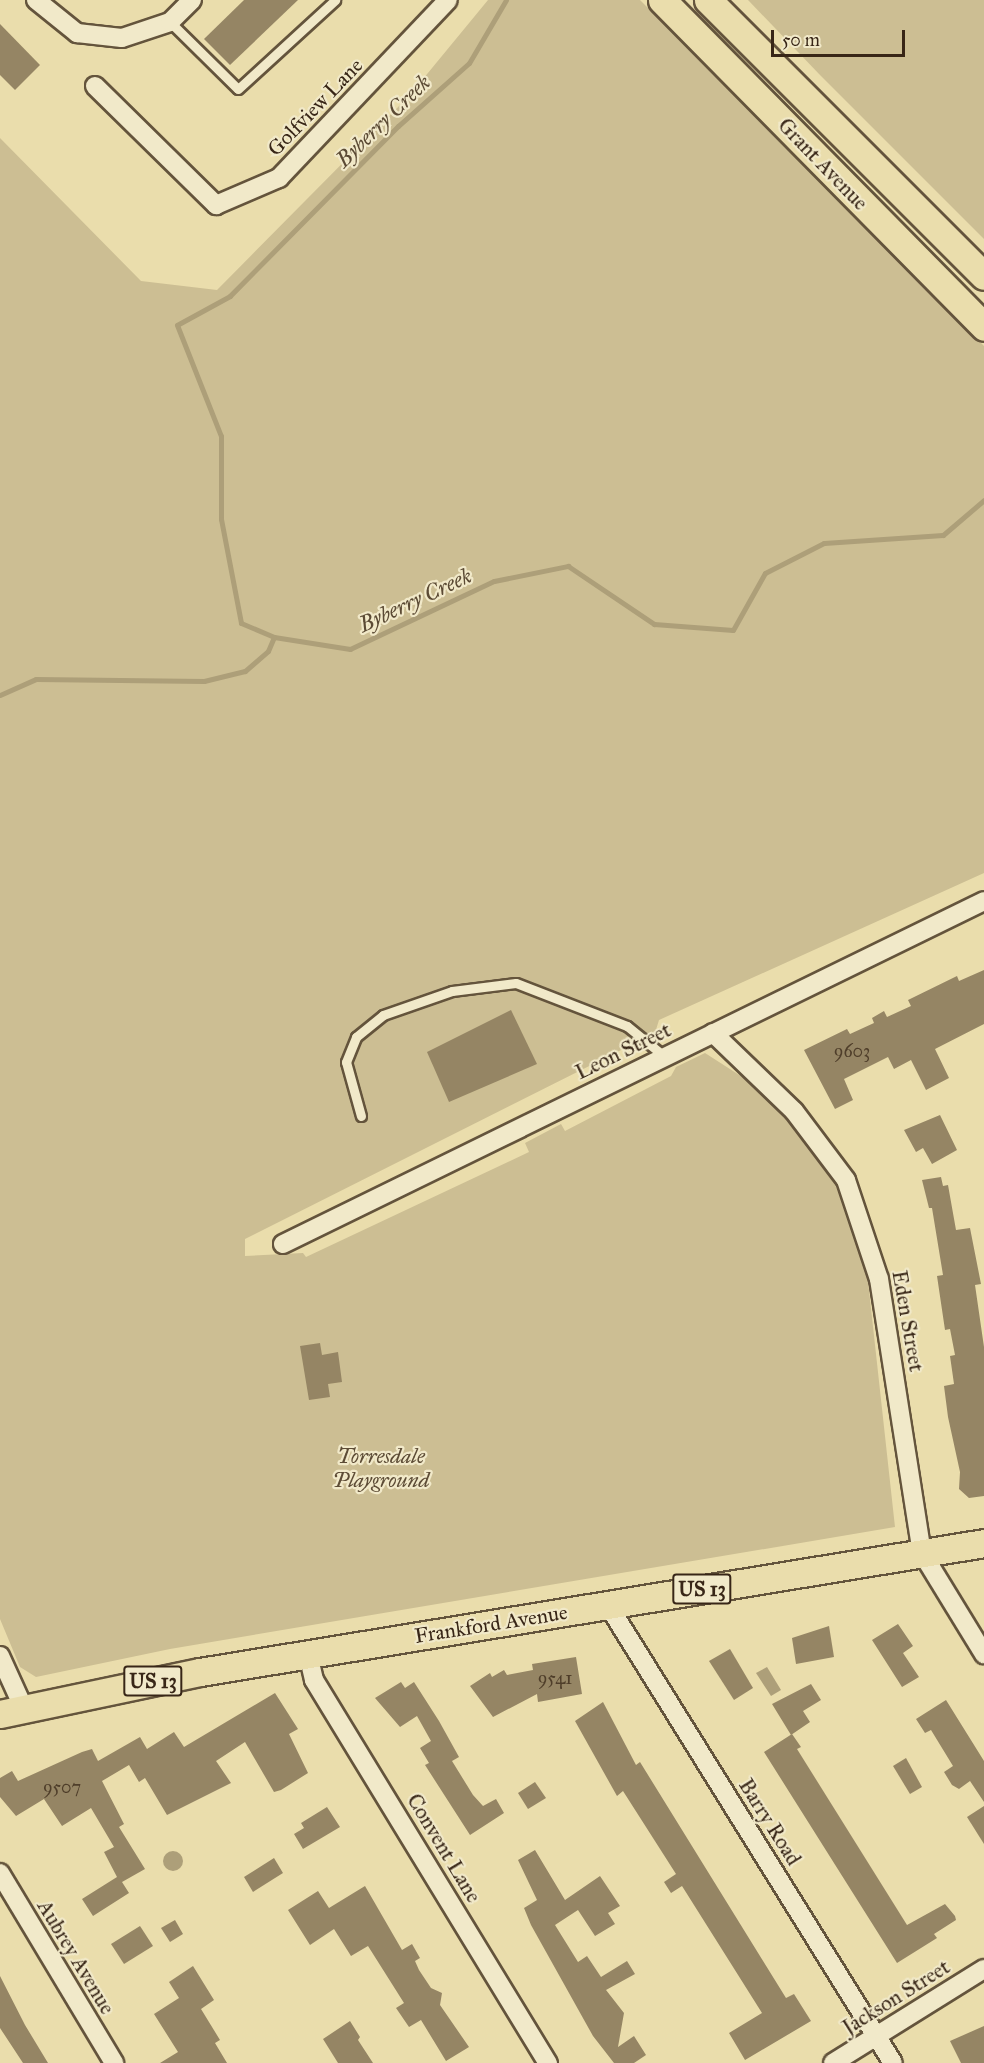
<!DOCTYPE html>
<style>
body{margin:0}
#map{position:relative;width:984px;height:2063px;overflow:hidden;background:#eaddac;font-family:"IM FELL Great Primer",serif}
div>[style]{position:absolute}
.green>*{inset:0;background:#ccbe93}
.water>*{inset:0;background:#ad9f79}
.round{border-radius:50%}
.stream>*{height:5px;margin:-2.5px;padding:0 2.5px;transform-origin:2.5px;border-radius:2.5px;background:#ad9f79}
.building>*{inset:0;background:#958564}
.roads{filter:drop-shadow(2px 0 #64543c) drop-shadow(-2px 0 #64543c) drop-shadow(0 2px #64543c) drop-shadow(0 -2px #64543c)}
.service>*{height:9px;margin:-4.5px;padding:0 4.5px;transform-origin:4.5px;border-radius:4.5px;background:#f1e9c9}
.minor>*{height:18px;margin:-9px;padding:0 9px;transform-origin:9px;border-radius:9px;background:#f1e9c9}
.primary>*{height:27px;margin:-13.5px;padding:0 13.5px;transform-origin:13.5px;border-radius:13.5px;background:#eaddac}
span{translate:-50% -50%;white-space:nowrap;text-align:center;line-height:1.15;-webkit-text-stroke:4.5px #f1e9c9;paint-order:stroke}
.number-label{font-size:18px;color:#4f3e2a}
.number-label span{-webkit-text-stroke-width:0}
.shield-label span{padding:2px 4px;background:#f1e9c9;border:2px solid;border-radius:4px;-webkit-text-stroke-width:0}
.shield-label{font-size:20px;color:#382617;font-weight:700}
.street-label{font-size:21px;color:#382617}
.park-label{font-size:21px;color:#5d4c36;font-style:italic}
.water-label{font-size:22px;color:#5b4a34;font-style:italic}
.scale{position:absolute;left:771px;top:30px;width:134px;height:27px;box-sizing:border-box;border:3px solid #382617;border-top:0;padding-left:8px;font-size:18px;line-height:21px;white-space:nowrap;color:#382617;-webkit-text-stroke:4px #f1e9c9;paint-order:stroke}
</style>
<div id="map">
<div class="green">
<div style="clip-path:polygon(488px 0,640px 0,984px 346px,984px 873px,659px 1020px,655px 1033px,245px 1239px,245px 1256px,303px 1253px,306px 1257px,529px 1152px,525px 1143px,561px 1124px,565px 1131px,671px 1076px,676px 1067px,705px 1053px,747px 1080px,806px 1137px,838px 1190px,857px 1234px,867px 1272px,895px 1527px,170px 1649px,36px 1677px,20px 1667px,0 1619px,0 138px,141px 281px,217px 290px,409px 96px)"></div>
<div style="clip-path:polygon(748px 0,984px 0,984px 239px,820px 75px)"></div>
</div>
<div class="water">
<div style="clip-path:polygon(767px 1667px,781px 1690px,771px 1696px,756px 1673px)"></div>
<div class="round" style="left:163px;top:1851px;width:20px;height:20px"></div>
</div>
<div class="stream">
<div style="left:506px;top:0;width:73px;rotate:120.4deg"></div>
<div style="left:469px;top:63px;width:95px;rotate:138.4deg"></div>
<div style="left:398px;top:126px;width:239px;rotate:134.7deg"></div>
<div style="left:230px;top:296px;width:60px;rotate:151.3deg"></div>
<div style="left:177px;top:325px;width:119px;rotate:68.4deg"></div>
<div style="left:221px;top:436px;width:83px;rotate:90deg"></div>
<div style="left:221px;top:519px;width:106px;rotate:79.1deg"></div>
<div style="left:241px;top:623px;width:36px;rotate:23deg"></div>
<div style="left:274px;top:637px;width:77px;rotate:9deg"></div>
<div style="left:350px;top:649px;width:159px;rotate:-25.3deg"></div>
<div style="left:494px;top:581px;width:76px;rotate:-11.5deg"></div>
<div style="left:568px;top:566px;width:104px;rotate:34deg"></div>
<div style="left:654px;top:624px;width:79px;rotate:4.3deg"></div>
<div style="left:733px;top:630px;width:65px;rotate:-60.7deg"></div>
<div style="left:765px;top:573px;width:66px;rotate:-27deg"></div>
<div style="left:824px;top:543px;width:119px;rotate:-3.8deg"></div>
<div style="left:943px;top:535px;width:54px;rotate:-40.5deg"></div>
<div style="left:0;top:695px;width:39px;rotate:-24deg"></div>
<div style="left:36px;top:679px;width:168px;rotate:0.7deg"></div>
<div style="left:204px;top:681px;width:42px;rotate:-13.7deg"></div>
<div style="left:245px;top:671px;width:30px;rotate:-41deg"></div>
<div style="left:268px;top:651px;width:15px;rotate:-67deg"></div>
</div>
<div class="building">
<div style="clip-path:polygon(244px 0,298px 0,230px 65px,204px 39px)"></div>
<div style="clip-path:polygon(0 24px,40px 65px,15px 90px,0 75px)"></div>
<div style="clip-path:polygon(984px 970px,984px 1024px,935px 1049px,949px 1078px,926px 1090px,911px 1060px,894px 1069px,888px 1057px,844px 1079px,853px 1100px,835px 1109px,804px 1050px,847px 1029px,850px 1034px,874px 1023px,872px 1018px,884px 1011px,887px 1017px,911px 1006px,908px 1000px,957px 976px,959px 981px)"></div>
<div style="clip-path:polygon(511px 1010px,537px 1064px,449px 1102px,427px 1052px)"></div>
<div style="clip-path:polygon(940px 1115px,957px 1150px,932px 1164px,923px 1148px,916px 1152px,904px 1130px)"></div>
<div style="clip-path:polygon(941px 1177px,943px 1186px,948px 1185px,956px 1230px,970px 1228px,981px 1284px,975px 1285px,984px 1347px,984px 1496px,969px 1498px,959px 1489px,960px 1472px,948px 1417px,944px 1386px,954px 1384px,950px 1356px,955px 1355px,950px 1329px,945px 1330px,937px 1276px,943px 1275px,932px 1208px,929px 1208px,922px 1180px)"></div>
<div style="clip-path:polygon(320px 1343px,322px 1355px,338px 1352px,342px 1382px,328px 1384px,330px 1397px,309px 1400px,300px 1346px)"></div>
<div style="clip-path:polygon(898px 1624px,913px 1646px,903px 1653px,919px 1677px,902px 1687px,872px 1640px)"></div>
<div style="clip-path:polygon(829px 1626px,834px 1657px,796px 1664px,792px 1638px)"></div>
<div style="clip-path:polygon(730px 1649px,753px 1688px,734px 1700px,709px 1661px)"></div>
<div style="clip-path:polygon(576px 1657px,582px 1694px,538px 1702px,537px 1694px,493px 1717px,470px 1686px,490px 1673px,492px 1677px,504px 1670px,507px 1675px,533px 1670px,532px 1664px)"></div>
<div style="clip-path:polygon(401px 1682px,405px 1688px,414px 1682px,439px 1721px,459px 1757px,452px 1761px,473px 1795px,483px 1806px,496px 1799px,504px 1813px,470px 1835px,425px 1765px,429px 1763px,420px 1748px,431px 1741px,417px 1716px,400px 1727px,375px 1698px)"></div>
<div style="clip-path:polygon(811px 1684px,821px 1700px,803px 1711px,810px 1722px,791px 1735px,772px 1704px)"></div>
<div style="clip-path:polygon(275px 1693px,298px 1729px,289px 1734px,308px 1773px,281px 1790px,274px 1792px,245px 1742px,216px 1761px,231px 1783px,167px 1815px,145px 1778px,139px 1782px,129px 1765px,102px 1781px,124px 1824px,119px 1827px,145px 1869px,122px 1882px,129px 1893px,93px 1916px,82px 1899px,117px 1877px,104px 1852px,114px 1847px,91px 1808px,62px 1826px,44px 1799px,16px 1816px,0 1797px,0 1778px,12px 1771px,18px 1781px,82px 1752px,92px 1749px,98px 1761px,140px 1737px,147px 1749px,174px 1732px,184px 1747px)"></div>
<div style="clip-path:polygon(946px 1700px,984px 1761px,984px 1802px,970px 1781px,959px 1789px,952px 1785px,944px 1772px,953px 1766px,931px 1730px,925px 1733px,916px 1719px)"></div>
<div style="clip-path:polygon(603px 1702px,636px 1765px,640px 1762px,786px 1998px,794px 1994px,811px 2021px,745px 2060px,729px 2033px,762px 2013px,682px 1886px,671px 1893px,664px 1882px,676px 1874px,623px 1791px,617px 1796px,575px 1721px)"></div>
<div style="clip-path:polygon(792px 1734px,801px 1747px,797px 1749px,907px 1925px,945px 1904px,955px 1916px,956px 1920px,934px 1934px,937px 1938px,897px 1963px,764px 1752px)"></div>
<div style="clip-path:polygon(906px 1758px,922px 1787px,910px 1794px,893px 1766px)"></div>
<div style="clip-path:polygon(535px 1782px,546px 1798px,528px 1809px,518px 1793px)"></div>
<div style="clip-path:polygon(984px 1806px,984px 1844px,967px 1817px)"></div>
<div style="clip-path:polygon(327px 1807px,340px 1827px,303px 1849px,294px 1834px,304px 1828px,301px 1823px)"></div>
<div style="clip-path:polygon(535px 1850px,565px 1900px,600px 1876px,620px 1906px,608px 1913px,615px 1924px,595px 1936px,578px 1910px,555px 1925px,578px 1962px,587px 1956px,601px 1977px,627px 1961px,635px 1974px,606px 1990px,624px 2013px,618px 2047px,634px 2036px,646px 2055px,634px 2063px,614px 2063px,593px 2036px,531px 1925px,524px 1908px,537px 1900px,518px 1860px)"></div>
<div style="clip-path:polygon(274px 1858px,283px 1873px,253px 1892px,244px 1877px)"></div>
<div style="clip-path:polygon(365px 1886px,402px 1950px,412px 1944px,420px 1958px,415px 1961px,419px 1970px,431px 1988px,442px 1993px,440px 2005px,469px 2047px,446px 2061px,421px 2020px,409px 2027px,396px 2008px,404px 2003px,368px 1946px,351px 1956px,334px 1929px,310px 1945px,288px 1910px,318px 1891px,329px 1908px)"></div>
<div style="clip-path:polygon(175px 1920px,183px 1934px,170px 1942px,161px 1928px)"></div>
<div style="clip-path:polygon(140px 1926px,153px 1946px,124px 1964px,111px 1944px)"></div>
<div style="clip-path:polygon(193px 1966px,214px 2000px,201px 2009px,220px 2040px,215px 2043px,227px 2063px,160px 2063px,178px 2052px,154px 2014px,179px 1998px,169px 1982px)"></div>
<div style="clip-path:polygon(0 1976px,25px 2025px,48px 2063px,23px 2063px,0 2028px)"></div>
<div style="clip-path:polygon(350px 2021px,360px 2037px,358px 2040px,373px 2063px,338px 2063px,323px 2039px)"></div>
<div style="clip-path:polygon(984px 2026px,984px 2063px,961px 2063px,950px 2041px)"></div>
</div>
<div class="roads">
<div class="service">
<div style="left:170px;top:22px;width:95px;rotate:44.6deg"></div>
<div style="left:238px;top:89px;width:132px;rotate:-42.5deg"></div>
<div style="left:361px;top:1116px;width:56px;rotate:-105.5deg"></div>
<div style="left:346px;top:1062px;width:27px;rotate:-68deg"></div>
<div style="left:356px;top:1037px;width:35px;rotate:-39deg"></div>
<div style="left:383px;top:1015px;width:73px;rotate:-19.2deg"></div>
<div style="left:452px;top:991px;width:64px;rotate:-7.1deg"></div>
<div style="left:516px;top:983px;width:119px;rotate:21.2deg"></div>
<div style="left:627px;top:1026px;width:46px;rotate:38.9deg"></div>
</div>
<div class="minor">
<div style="left:36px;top:0;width:53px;rotate:38.8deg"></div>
<div style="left:77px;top:33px;width:45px;rotate:6.3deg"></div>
<div style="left:122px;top:38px;width:51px;rotate:-18.4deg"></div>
<div style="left:170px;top:22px;width:31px;rotate:-45deg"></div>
<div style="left:95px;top:86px;width:170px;rotate:44.5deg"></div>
<div style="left:216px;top:205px;width:69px;rotate:-23.2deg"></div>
<div style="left:279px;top:178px;width:245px;rotate:-46.5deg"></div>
<div style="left:713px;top:1033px;width:112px;rotate:43.9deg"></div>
<div style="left:794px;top:1111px;width:86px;rotate:53deg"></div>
<div style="left:846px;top:1180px;width:104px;rotate:71.6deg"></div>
<div style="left:879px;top:1279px;width:277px;rotate:81.1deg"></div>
<div style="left:922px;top:1553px;width:119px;rotate:58.5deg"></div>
<div style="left:283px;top:1244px;width:780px;rotate:-26.07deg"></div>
<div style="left:608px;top:1605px;width:539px;rotate:58.11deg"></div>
<div style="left:308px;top:1654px;width:27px;rotate:77deg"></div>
<div style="left:314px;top:1680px;width:449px;rotate:58.6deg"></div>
<div style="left:0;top:1656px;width:58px;rotate:65.6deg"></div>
<div style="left:0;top:1873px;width:222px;rotate:59deg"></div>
<div style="left:833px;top:2063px;width:178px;rotate:-31.9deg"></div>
</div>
<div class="primary">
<div style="left:662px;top:0;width:459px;rotate:45.4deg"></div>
<div style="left:708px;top:0;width:390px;rotate:45deg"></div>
<div style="left:0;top:1714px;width:204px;rotate:-11.9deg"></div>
<div style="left:200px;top:1672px;width:795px;rotate:-9.34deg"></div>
</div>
</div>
<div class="number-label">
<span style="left:852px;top:1051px">9603</span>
<span style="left:555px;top:1678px">9541</span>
<span style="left:62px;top:1787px">9507</span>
</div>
<div class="shield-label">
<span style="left:702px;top:1589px">US 13</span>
<span style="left:153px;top:1681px">US 13</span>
</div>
<div class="street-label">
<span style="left:315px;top:107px;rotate:-46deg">Golfview Lane</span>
<span style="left:823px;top:164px;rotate:46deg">Grant Avenue</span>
<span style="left:623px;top:1051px;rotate:-26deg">Leon Street</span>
<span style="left:908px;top:1321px;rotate:80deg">Eden Street</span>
<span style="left:491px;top:1624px;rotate:-9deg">Frankford Avenue</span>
<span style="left:770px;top:1822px;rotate:58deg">Barry Road</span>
<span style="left:444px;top:1848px;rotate:59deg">Convent Lane</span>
<span style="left:76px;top:1957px;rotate:59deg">Aubrey Avenue</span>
<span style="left:896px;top:1997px;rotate:-32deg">Jackson Street</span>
</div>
<div class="park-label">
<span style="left:381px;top:1468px">Torresdale<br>Playground</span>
</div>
<div class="water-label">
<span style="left:383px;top:121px;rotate:-44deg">Byberry Creek</span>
<span style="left:415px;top:600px;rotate:-25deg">Byberry Creek</span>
</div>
<div class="scale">50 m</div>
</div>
